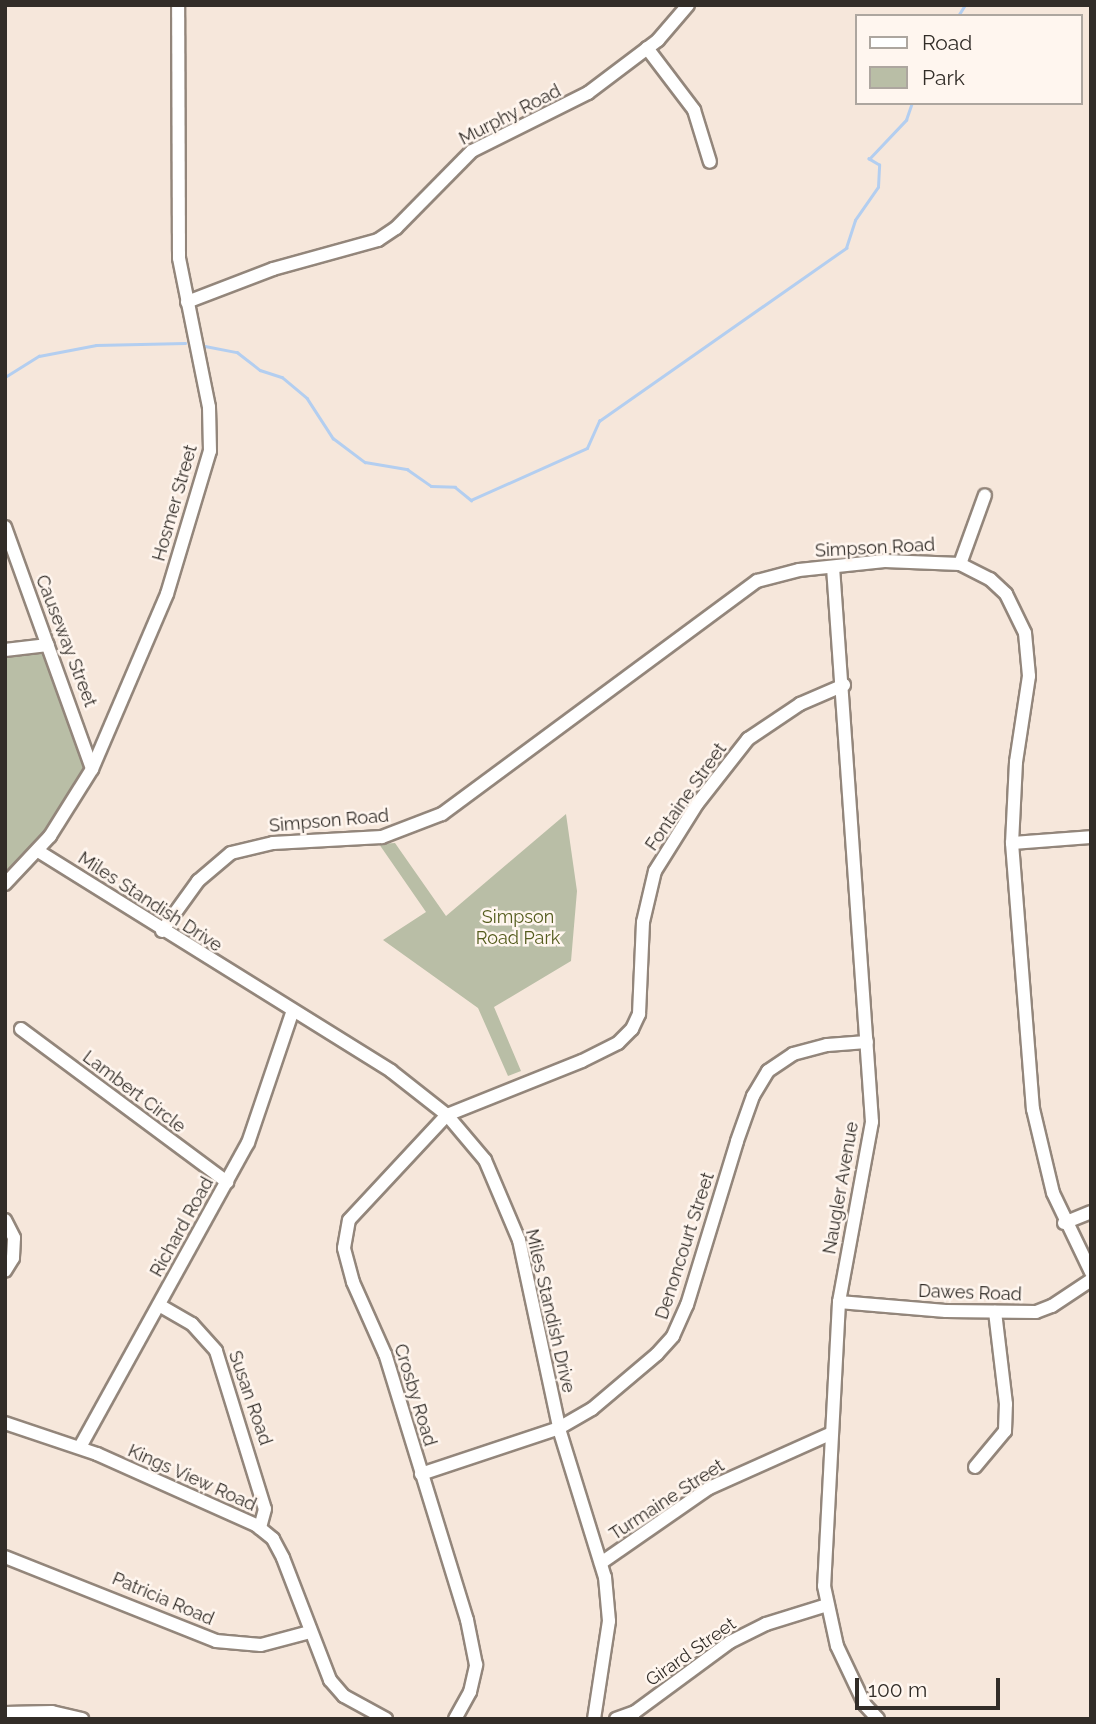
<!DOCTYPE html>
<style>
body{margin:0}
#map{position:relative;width:1096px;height:1724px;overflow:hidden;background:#f6e7db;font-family:Raleway,sans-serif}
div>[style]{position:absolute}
.green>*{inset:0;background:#b9bea6}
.stream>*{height:2.5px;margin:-1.25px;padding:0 1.25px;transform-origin:1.25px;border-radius:1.25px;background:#b3cef0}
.roads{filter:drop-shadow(2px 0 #93867b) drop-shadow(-2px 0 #93867b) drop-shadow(0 2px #93867b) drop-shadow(0 -2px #93867b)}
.minor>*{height:12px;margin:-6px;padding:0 6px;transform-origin:6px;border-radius:6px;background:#fff}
span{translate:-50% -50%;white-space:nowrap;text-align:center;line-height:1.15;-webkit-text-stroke:5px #fff6ef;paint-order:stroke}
.street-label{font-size:18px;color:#322d28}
.park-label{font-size:18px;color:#545c1d}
.frame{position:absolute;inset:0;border:7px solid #322d28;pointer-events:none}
.legend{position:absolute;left:855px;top:14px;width:228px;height:91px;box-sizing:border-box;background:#fff6ef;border:2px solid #ada69f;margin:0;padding:9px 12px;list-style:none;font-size:21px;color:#322d28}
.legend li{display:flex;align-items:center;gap:14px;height:35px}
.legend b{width:35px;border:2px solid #ada69f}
.scale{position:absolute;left:855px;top:1678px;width:145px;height:32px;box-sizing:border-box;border:4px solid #322d28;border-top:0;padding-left:9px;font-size:21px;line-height:24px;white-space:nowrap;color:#322d28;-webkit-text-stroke:5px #fff6ef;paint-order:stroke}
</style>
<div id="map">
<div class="green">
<div style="clip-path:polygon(48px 645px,92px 769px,5px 884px,5px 651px)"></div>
<div style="clip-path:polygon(566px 814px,577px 891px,571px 961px,494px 1007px,521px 1071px,508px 1076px,478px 1008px,383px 940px,426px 912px,379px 844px,395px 843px,446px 916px)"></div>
</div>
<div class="stream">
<div style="left:958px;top:16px;width:13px;rotate:-58deg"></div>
<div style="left:205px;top:346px;width:33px;rotate:11deg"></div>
<div style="left:237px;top:352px;width:29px;rotate:38deg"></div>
<div style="left:260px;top:370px;width:23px;rotate:18deg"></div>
<div style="left:282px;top:377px;width:33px;rotate:40deg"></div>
<div style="left:307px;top:398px;width:48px;rotate:57deg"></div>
<div style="left:333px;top:438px;width:40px;rotate:37deg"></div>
<div style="left:365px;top:462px;width:43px;rotate:9.5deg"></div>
<div style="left:407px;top:469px;width:29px;rotate:35deg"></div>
<div style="left:431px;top:486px;width:24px;rotate:2deg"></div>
<div style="left:455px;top:487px;width:21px;rotate:39deg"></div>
<div style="left:471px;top:500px;width:127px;rotate:-24.1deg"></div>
<div style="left:587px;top:448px;width:30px;rotate:-66deg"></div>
<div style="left:599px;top:421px;width:302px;rotate:-35deg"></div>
<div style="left:846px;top:248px;width:29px;rotate:-72deg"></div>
<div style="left:855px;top:220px;width:40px;rotate:-55.1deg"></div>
<div style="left:878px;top:187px;width:22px;rotate:-87deg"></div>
<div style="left:879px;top:165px;width:12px;rotate:-149deg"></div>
<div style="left:869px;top:159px;width:54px;rotate:-46.5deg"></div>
<div style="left:906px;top:120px;width:18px;rotate:-71deg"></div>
<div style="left:5px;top:377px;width:40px;rotate:-32deg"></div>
<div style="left:39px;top:356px;width:58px;rotate:-10.9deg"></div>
<div style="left:96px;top:345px;width:89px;rotate:-1.3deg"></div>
</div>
<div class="roads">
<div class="minor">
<div style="left:647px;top:48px;width:78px;rotate:52.8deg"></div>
<div style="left:694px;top:110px;width:54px;rotate:72.9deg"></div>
<div style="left:187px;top:302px;width:92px;rotate:-21deg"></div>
<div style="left:273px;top:269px;width:109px;rotate:-15.4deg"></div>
<div style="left:378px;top:240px;width:22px;rotate:-34deg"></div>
<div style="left:396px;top:228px;width:108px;rotate:-45.4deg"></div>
<div style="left:472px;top:151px;width:130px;rotate:-26.6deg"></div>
<div style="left:588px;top:93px;width:88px;rotate:-37.1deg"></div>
<div style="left:658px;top:40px;width:46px;rotate:-49.4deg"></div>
<div style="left:5px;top:527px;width:257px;rotate:70.2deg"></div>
<div style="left:960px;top:564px;width:73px;rotate:-70.1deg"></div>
<div style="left:833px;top:567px;width:556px;rotate:85.98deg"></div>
<div style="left:872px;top:1122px;width:183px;rotate:100.4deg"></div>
<div style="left:839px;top:1302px;width:284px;rotate:93deg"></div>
<div style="left:824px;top:1586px;width:61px;rotate:77.8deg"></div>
<div style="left:837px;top:1646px;width:65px;rotate:64.6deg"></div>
<div style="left:865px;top:1705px;width:19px;rotate:47deg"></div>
<div style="left:5px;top:650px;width:43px;rotate:-6.6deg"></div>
<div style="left:1012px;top:843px;width:79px;rotate:-4.3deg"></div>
<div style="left:38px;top:851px;width:416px;rotate:31.9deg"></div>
<div style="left:391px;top:1071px;width:71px;rotate:38.2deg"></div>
<div style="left:447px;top:1115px;width:59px;rotate:49.8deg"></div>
<div style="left:485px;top:1160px;width:87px;rotate:67deg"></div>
<div style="left:519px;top:1240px;width:196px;rotate:77.9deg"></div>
<div style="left:560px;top:1432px;width:152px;rotate:72.8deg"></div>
<div style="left:605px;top:1577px;width:44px;rotate:84.8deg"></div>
<div style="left:609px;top:1621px;width:99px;rotate:98.7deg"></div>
<div style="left:5px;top:884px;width:66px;rotate:-46.8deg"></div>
<div style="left:50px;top:836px;width:79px;rotate:-57.9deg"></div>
<div style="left:92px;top:769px;width:190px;rotate:-66.8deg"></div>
<div style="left:167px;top:594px;width:149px;rotate:-73.3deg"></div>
<div style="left:210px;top:451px;width:44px;rotate:-91.3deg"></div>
<div style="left:209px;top:407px;width:152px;rotate:-101.4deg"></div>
<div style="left:179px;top:258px;width:253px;rotate:-90.2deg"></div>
<div style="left:162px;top:931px;width:62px;rotate:-54.2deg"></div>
<div style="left:198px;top:881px;width:43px;rotate:-40.3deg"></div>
<div style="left:231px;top:853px;width:43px;rotate:-13.4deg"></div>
<div style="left:273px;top:843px;width:109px;rotate:-3.2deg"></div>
<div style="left:382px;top:837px;width:64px;rotate:-21deg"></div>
<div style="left:442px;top:814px;width:392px;rotate:-36.5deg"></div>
<div style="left:757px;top:581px;width:43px;rotate:-14.7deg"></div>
<div style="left:799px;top:570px;width:86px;rotate:-6deg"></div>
<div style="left:885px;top:561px;width:75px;rotate:2.3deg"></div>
<div style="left:960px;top:564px;width:34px;rotate:27deg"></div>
<div style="left:990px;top:579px;width:22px;rotate:43deg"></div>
<div style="left:1006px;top:594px;width:43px;rotate:64deg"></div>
<div style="left:1025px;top:633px;width:43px;rotate:84.7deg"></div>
<div style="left:1029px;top:676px;width:87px;rotate:98.6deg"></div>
<div style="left:1016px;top:762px;width:81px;rotate:92.8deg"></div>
<div style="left:1012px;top:843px;width:267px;rotate:85.5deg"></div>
<div style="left:1033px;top:1109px;width:86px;rotate:76.6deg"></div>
<div style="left:1053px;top:1193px;width:88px;rotate:64.3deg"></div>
<div style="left:21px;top:1029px;width:257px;rotate:36.6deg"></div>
<div style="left:5px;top:1220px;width:20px;rotate:63deg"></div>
<div style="left:14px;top:1238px;width:20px;rotate:93deg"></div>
<div style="left:13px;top:1258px;width:15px;rotate:122deg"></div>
<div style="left:1064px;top:1223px;width:29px;rotate:-22deg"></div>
<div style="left:839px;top:1302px;width:107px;rotate:4.8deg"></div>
<div style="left:946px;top:1311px;width:90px;rotate:0.6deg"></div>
<div style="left:1036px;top:1312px;width:17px;rotate:-21deg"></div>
<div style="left:1052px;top:1306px;width:47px;rotate:-33.7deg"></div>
<div style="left:159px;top:1305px;width:38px;rotate:30deg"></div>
<div style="left:192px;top:1324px;width:36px;rotate:48deg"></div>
<div style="left:216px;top:1351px;width:165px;rotate:72.8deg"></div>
<div style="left:265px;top:1509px;width:20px;rotate:105deg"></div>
<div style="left:5px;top:1423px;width:97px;rotate:18.6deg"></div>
<div style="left:97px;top:1454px;width:174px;rotate:24.1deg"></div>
<div style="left:256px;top:1525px;width:22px;rotate:39deg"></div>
<div style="left:273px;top:1539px;width:21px;rotate:62deg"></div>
<div style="left:283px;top:1558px;width:131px;rotate:68.9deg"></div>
<div style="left:330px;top:1680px;width:21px;rotate:49deg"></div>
<div style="left:344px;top:1696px;width:48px;rotate:28.7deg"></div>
<div style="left:80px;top:1447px;width:347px;rotate:-61.1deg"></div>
<div style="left:248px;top:1143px;width:137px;rotate:-71.3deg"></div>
<div style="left:975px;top:1467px;width:47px;rotate:-50.2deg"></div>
<div style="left:1005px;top:1431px;width:27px;rotate:-88deg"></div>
<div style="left:1006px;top:1404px;width:93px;rotate:-96.8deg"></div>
<div style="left:421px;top:1474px;width:145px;rotate:-18.4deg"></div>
<div style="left:559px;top:1428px;width:38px;rotate:-30deg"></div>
<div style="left:592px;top:1409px;width:85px;rotate:-40.2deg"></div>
<div style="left:657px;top:1354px;width:24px;rotate:-48deg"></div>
<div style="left:673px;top:1336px;width:34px;rotate:-66deg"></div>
<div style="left:687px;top:1305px;width:171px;rotate:-73deg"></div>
<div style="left:737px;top:1141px;width:48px;rotate:-70.4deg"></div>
<div style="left:753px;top:1096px;width:29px;rotate:-59deg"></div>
<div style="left:768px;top:1071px;width:30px;rotate:-34deg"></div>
<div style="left:793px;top:1054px;width:35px;rotate:-15deg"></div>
<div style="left:827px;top:1045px;width:40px;rotate:-4.3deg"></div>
<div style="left:5px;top:1557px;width:227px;rotate:21.7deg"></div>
<div style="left:216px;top:1641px;width:45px;rotate:5.1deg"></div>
<div style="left:261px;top:1645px;width:51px;rotate:-14.9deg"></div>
<div style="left:601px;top:1563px;width:131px;rotate:-34.8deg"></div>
<div style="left:709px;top:1488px;width:133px;rotate:-24.1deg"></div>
<div style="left:5px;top:1713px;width:47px;rotate:-1.2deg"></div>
<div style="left:52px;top:1712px;width:31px;rotate:13deg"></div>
<div style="left:455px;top:1719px;width:31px;rotate:-61deg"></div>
<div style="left:470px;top:1692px;width:28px;rotate:-77deg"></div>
<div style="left:476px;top:1665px;width:46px;rotate:-101.3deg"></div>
<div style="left:467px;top:1620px;width:278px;rotate:-107.1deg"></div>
<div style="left:385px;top:1354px;width:79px;rotate:-114deg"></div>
<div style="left:353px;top:1282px;width:35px;rotate:-105deg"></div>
<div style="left:344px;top:1248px;width:28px;rotate:-80deg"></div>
<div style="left:349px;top:1220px;width:144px;rotate:-47deg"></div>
<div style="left:447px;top:1115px;width:145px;rotate:-21.8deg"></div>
<div style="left:582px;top:1061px;width:40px;rotate:-26.6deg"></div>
<div style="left:618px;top:1043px;width:20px;rotate:-45deg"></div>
<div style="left:632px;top:1029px;width:17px;rotate:-65deg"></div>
<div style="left:639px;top:1014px;width:92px;rotate:-87.5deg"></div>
<div style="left:643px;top:922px;width:52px;rotate:-76.8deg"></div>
<div style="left:655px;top:871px;width:79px;rotate:-57.9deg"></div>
<div style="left:697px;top:804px;width:83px;rotate:-51.9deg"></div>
<div style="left:748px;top:739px;width:63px;rotate:-33.9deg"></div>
<div style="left:800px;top:704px;width:48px;rotate:-23.4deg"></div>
<div style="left:616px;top:1719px;width:20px;rotate:-20deg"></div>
<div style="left:635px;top:1712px;width:118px;rotate:-36.4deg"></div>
<div style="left:730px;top:1642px;width:40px;rotate:-26.6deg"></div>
<div style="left:766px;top:1624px;width:64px;rotate:-17.3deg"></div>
</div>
</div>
<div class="street-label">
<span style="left:510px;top:115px;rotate:-27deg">Murphy Road</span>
<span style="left:175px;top:503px;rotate:-74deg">Hosmer Street</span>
<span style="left:875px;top:548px;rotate:-3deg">Simpson Road</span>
<span style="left:66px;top:641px;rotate:69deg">Causeway Street</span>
<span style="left:686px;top:797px;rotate:-55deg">Fontaine Street</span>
<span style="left:329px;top:821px;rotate:-5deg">Simpson Road</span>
<span style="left:150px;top:902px;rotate:33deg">Miles Standish Drive</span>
<span style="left:134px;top:1092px;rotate:37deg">Lambert Circle</span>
<span style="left:841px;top:1188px;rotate:-80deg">Naugler Avenue</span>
<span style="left:182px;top:1227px;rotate:-61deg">Richard Road</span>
<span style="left:685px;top:1246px;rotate:-72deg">Denoncourt Street</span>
<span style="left:970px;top:1293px;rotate:2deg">Dawes Road</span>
<span style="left:550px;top:1311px;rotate:77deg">Miles Standish Drive</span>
<span style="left:415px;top:1395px;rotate:73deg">Crosby Road</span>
<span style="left:250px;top:1398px;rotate:71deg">Susan Road</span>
<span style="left:192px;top:1478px;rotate:24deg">Kings View Road</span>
<span style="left:667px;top:1500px;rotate:-33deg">Turmaine Street</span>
<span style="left:163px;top:1599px;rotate:23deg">Patricia Road</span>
<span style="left:691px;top:1652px;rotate:-35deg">Girard Street</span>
</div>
<div class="park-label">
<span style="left:518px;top:928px">Simpson<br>Road Park</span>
</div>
<div class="frame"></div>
<ul class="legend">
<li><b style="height:9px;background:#fff"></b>Road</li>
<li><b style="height:19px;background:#b9bea6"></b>Park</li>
</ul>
<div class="scale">100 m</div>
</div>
